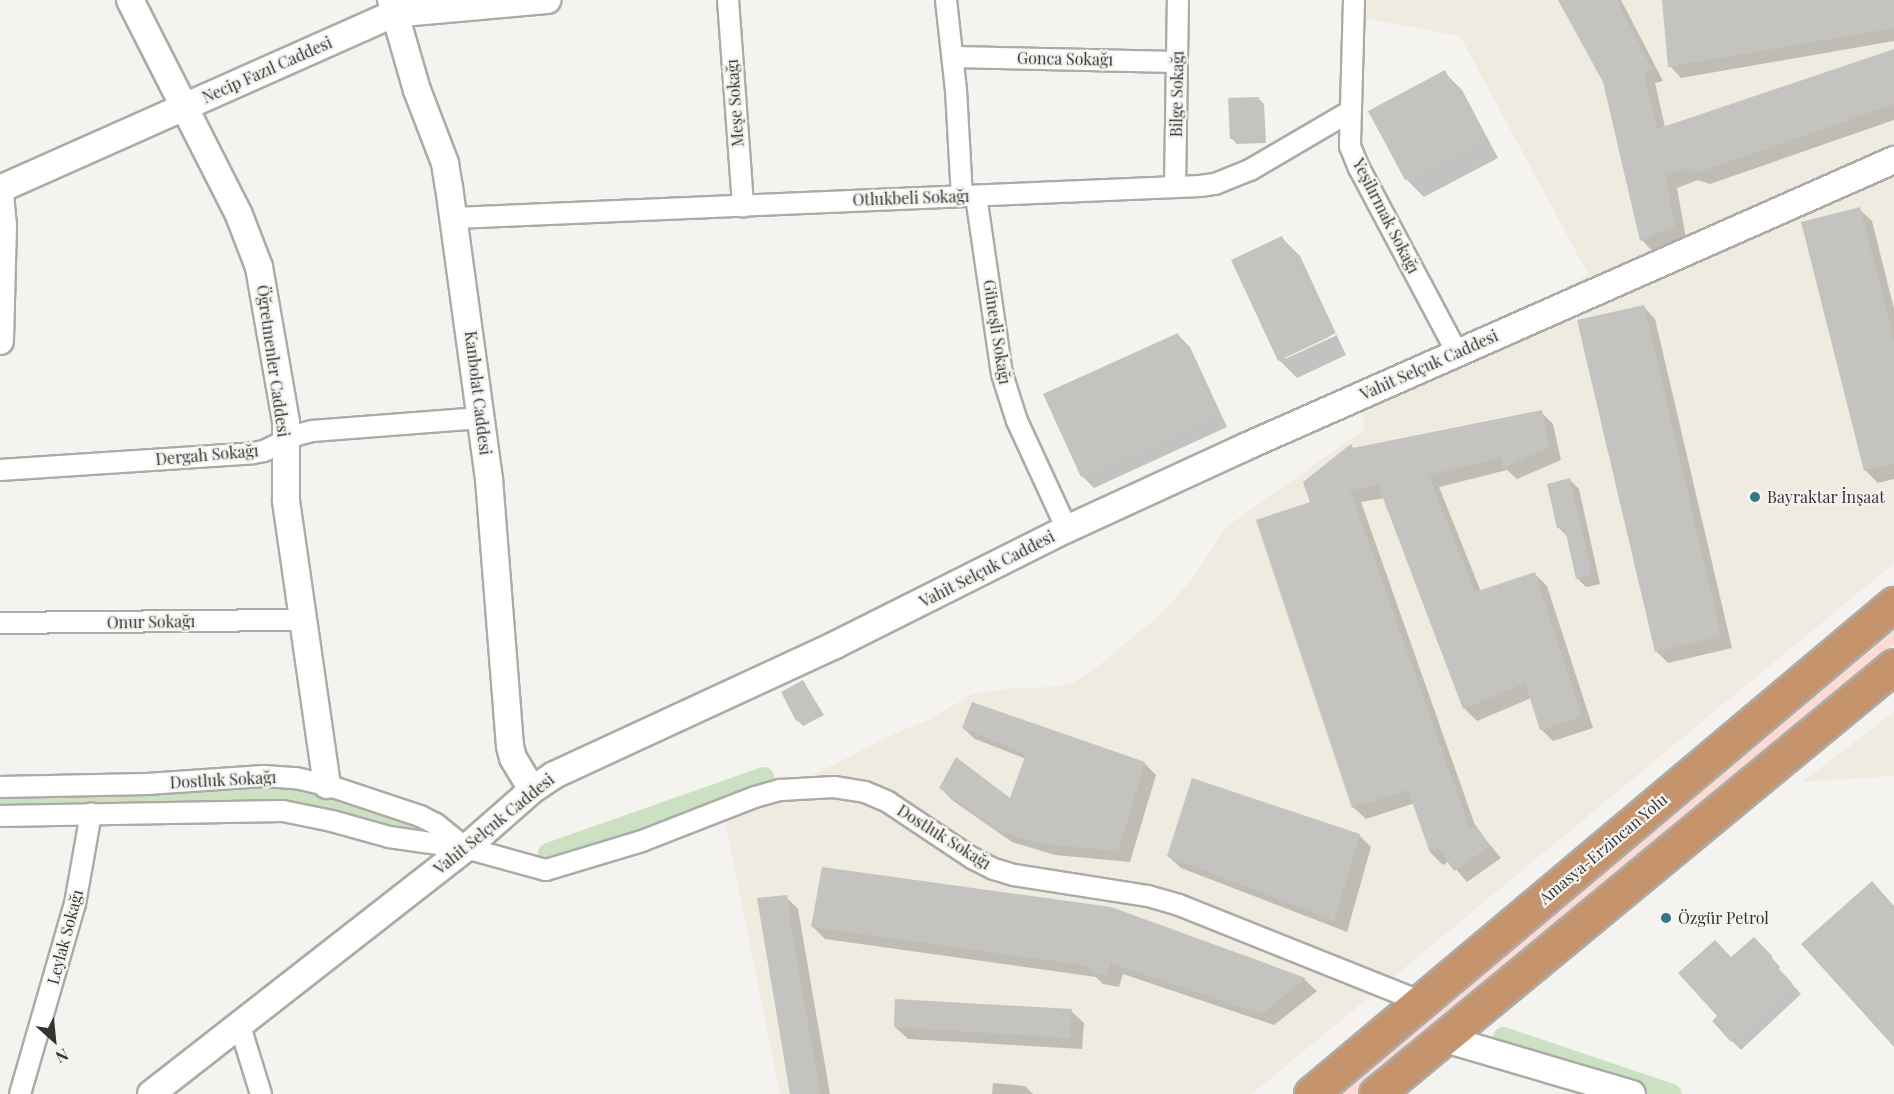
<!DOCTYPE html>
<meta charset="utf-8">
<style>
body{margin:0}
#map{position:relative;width:1894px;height:1094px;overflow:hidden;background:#f5f3f0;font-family:"Playfair Display",serif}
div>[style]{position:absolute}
.built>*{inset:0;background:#f0ebe0}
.green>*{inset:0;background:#fddad2}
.shadow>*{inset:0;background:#0003}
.canal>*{height:20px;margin:-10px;padding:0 10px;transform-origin:10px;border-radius:10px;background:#cce1c1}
.building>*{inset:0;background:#c3c3c0}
.roads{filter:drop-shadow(2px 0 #acaba7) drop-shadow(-2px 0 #acaba7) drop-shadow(0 2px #acaba7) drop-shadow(0 -2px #acaba7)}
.minor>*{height:20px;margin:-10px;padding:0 10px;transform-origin:10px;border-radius:10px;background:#fff}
.tertiary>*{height:26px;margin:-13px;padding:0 13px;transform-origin:13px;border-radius:13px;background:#fff}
.trunk>*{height:33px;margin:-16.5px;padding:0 16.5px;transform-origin:16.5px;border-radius:16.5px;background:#c6946c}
.dots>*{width:16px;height:16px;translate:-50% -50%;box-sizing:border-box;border:3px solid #f5f3f0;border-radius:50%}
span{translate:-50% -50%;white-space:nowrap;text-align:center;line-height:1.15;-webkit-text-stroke:4.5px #f5f3f0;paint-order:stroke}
.street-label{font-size:16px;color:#343332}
.poi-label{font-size:16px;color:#343332}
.left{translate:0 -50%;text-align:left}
.north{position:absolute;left:24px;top:1010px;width:60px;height:60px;-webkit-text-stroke:4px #f5f3f0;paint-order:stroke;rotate:153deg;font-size:16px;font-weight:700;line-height:24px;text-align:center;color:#343332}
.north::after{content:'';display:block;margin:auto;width:21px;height:27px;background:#343332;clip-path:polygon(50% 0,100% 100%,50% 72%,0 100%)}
</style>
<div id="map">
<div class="built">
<div style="clip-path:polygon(1365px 0,1894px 0,1894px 563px,1252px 1094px,780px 1094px,725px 821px,889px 736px,931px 719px,972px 694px,1013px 688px,1055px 687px,1074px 682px,1093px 670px,1162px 613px,1192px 579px,1226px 527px,1365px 429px,1362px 411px,1588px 274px,1460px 36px,1364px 18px)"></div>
<div style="clip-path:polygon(1894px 712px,1894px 776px,1802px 782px)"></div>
</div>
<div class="green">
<div style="clip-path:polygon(1894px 631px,1894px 645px,1646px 853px,1356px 1094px,1339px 1094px)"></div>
</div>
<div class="shadow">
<div style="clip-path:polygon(1559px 0,1621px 0,1663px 81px,1655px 83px,1665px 127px,1894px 50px,1894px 120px,1710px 184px,1698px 180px,1677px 188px,1686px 238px,1653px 252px,1642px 240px,1604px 81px)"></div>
<div style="clip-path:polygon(1664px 0,1894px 0,1894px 41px,1681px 78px,1670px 66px)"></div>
<div style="clip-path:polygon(1444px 72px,1462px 90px,1498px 158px,1424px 197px,1406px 179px)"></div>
<div style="clip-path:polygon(1258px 98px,1264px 104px,1266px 143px,1237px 144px,1231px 138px)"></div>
<div style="clip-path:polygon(1859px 209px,1872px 221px,1894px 309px,1894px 479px,1878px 483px,1866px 471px)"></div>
<div style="clip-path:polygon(evenodd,1282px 238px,1300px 256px,1346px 355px,1297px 378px,1279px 360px,1282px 238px,1336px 333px,1337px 335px,1285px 359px,1285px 356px,1336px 333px)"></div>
<div style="clip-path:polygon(1643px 306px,1655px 319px,1732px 648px,1668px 663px,1656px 651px)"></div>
<div style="clip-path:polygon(1178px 335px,1190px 347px,1227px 427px,1094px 488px,1082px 476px)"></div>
<div style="clip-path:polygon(1541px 412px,1553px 424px,1561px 460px,1517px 479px,1507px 470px,1439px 487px,1481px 592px,1535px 574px,1547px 586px,1593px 728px,1553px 741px,1541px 729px,1531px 698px,1477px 721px,1465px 709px,1384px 498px,1361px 502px,1476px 828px,1501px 858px,1467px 882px,1449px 861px,1443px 865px,1431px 853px,1415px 803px,1366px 819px,1353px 807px,1312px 503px,1351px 446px,1355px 449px)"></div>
<div style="clip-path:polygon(1570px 480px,1579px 489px,1600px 584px,1586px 587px,1577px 578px,1568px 537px,1558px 527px)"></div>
<div style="clip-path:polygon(803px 681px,824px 715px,803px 726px,797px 720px)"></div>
<div style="clip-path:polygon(963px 728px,1144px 763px,1156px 775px,1130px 862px,1055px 855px,1012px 842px,952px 800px,941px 788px,1011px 801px,1026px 759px,975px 739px)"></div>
<div style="clip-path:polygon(1359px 835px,1371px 847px,1347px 932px,1181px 868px,1168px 856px)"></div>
<div style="clip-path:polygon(786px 897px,798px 909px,830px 1094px,791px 1094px)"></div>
<div style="clip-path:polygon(1111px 909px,1305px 980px,1317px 991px,1274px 1025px,1123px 974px,1119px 987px,1103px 984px,1096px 977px,825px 939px,812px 926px)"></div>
<div style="clip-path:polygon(1763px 948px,1780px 967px,1778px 969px,1801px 994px,1741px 1050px,1732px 1041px,1719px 1016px)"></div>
<div style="clip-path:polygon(1071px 1011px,1084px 1023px,1082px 1049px,908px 1039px,895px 1027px)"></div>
<div style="clip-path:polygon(993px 1083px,1025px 1086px,1033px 1094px,992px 1094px)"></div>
</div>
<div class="canal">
<div style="left:0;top:803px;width:290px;rotate:-1.2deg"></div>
<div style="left:290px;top:797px;width:117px;rotate:14.9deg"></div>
<div style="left:548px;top:853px;width:229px;rotate:-19.4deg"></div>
<div style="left:1503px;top:1037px;width:178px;rotate:18.6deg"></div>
</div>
<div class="building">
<div style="clip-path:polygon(1558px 0,1617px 0,1652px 69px,1644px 71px,1657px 129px,1894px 49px,1894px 104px,1697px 173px,1685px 168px,1666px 176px,1675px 226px,1640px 241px,1603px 82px)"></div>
<div style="clip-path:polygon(1662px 0,1894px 0,1894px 28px,1668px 67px)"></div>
<div style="clip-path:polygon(1445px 70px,1481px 140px,1405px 180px,1368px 111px)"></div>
<div style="clip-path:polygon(1259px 97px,1260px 137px,1230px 139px,1228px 98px)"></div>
<div style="clip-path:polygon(1860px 207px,1894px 342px,1894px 464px,1864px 471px,1801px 222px)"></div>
<div style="clip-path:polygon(1282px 236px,1329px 337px,1278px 361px,1231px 260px)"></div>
<div style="clip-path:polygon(1644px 305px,1721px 636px,1655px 652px,1577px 320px)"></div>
<div style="clip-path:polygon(1178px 333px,1215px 415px,1081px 477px,1043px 394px)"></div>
<div style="clip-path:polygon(1542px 410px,1549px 448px,1503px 468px,1502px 457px,1428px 475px,1475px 592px,1535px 572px,1582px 716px,1540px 730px,1525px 683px,1463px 709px,1378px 485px,1350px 490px,1470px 829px,1476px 825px,1490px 846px,1454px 871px,1438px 848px,1430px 853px,1408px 790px,1352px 808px,1256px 520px,1310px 502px,1303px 482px,1351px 444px,1353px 448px)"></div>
<div style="clip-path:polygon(1570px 478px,1592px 575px,1576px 579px,1565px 529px,1557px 528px,1547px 484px)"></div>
<div style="clip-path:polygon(803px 680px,819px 709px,796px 721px,781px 692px)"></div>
<div style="clip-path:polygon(972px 702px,1145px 762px,1118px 851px,1042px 844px,999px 831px,939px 788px,956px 757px,1010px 798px,1026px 754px,962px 728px)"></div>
<div style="clip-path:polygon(1192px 778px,1360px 834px,1334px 921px,1167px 856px)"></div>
<div style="clip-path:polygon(822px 867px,1111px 907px,1306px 978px,1261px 1014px,1111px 963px,1107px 976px,1089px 972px,1089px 966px,811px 927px)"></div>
<div style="clip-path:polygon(1872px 881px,1894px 906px,1894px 1047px,1801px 944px)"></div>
<div style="clip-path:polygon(787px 895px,791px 924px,820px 1094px,790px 1094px,757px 898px)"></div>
<div style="clip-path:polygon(1754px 937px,1773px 957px,1770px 959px,1793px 984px,1731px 1042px,1712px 1021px,1717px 1016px,1678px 973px,1715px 940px,1731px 957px)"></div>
<div style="clip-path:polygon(895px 999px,1072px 1009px,1070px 1038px,894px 1027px)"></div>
</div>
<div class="roads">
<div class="minor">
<div style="left:728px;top:0;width:207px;rotate:85.8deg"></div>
<div style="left:946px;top:0;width:91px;rotate:83.7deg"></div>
<div style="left:956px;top:90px;width:106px;rotate:86.8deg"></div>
<div style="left:1354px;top:0;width:146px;rotate:91.6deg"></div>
<div style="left:1350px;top:146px;width:24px;rotate:68deg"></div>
<div style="left:1359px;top:168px;width:208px;rotate:62deg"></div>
<div style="left:954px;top:57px;width:223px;rotate:1.3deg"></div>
<div style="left:1175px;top:187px;width:187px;rotate:-89.1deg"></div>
<div style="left:976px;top:196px;width:180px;rotate:81.7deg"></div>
<div style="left:1002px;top:374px;width:49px;rotate:72.3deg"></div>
<div style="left:1017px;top:421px;width:119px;rotate:65.2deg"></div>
<div style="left:455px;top:218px;width:746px;rotate:-2.46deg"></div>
<div style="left:1200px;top:186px;width:15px;rotate:-8deg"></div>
<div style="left:1215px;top:184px;width:38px;rotate:-22deg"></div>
<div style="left:1250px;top:170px;width:115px;rotate:-30.4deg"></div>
<div style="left:0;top:470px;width:254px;rotate:-3.8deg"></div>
<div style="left:253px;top:453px;width:11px;rotate:-10deg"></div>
<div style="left:264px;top:451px;width:37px;rotate:-26deg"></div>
<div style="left:297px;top:435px;width:16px;rotate:-15deg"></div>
<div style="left:312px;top:431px;width:169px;rotate:-4.4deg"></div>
<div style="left:0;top:623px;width:301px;rotate:-0.6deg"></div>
<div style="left:0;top:787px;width:147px;rotate:-1.2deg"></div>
<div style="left:147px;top:784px;width:117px;rotate:-3.9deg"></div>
<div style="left:264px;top:776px;width:32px;rotate:4deg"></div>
<div style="left:296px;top:778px;width:32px;rotate:13deg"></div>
<div style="left:327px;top:785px;width:98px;rotate:18.4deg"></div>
<div style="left:420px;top:816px;width:18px;rotate:27deg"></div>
<div style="left:436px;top:824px;width:38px;rotate:39deg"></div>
<div style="left:0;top:816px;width:283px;rotate:-1deg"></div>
<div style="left:283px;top:811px;width:50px;rotate:11.5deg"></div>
<div style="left:332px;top:821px;width:59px;rotate:15.7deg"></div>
<div style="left:389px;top:837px;width:78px;rotate:8.1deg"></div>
<div style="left:466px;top:848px;width:83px;rotate:15.4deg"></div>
<div style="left:546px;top:870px;width:100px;rotate:-16.8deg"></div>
<div style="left:642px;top:841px;width:121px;rotate:-21.3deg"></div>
<div style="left:755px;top:797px;width:26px;rotate:-16deg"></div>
<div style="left:780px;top:790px;width:54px;rotate:-3.2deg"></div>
<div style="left:834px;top:787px;width:31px;rotate:9deg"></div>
<div style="left:865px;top:792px;width:25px;rotate:23deg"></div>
<div style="left:888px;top:802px;width:101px;rotate:33.7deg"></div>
<div style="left:972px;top:858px;width:25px;rotate:27deg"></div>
<div style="left:994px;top:869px;width:21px;rotate:17deg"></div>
<div style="left:1014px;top:875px;width:136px;rotate:8.9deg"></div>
<div style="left:1148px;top:896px;width:32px;rotate:16deg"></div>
<div style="left:1179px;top:905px;width:261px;rotate:21.8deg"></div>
<div style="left:239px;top:1023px;width:74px;rotate:72.8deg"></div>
<div style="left:20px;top:1094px;width:198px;rotate:-73.9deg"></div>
<div style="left:75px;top:904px;width:92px;rotate:-80deg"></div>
</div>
<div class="tertiary">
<div style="left:130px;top:0;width:241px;rotate:63.1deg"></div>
<div style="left:239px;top:215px;width:56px;rotate:69deg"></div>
<div style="left:259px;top:267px;width:157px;rotate:80.1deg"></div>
<div style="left:286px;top:422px;width:79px;rotate:90deg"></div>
<div style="left:286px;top:501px;width:287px;rotate:81.8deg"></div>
<div style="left:391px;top:0;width:94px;rotate:73.9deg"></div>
<div style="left:417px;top:90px;width:78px;rotate:69deg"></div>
<div style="left:445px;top:163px;width:24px;rotate:81deg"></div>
<div style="left:449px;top:187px;width:295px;rotate:82.2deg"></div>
<div style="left:489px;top:479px;width:268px;rotate:85.5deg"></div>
<div style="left:510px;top:746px;width:12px;rotate:76deg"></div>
<div style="left:513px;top:758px;width:37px;rotate:59deg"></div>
<div style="left:0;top:189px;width:430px;rotate:-24deg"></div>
<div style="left:393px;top:14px;width:155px;rotate:-5.2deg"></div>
<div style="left:0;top:193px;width:32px;rotate:85deg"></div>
<div style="left:3px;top:225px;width:116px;rotate:91.5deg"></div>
<div style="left:1442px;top:1038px;width:198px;rotate:16.4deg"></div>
<div style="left:151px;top:1094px;width:400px;rotate:-38deg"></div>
<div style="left:466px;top:848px;width:88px;rotate:-41.3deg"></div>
<div style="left:532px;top:790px;width:27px;rotate:-34deg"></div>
<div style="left:554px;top:775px;width:310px;rotate:-24.8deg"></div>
<div style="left:835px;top:645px;width:259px;rotate:-26.6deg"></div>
<div style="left:1067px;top:529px;width:196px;rotate:-24.7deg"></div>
<div style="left:1245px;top:447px;width:710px;rotate:-23.86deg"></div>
</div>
<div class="trunk">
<div style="left:1311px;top:1094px;width:762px;rotate:-40.05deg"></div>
<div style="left:1376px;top:1094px;width:672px;rotate:-39.57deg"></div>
</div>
</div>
<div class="dots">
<div style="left:1755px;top:497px;background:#337985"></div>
<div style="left:1666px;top:918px;background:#337985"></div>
</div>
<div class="street-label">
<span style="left:1065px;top:59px;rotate:1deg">Gonca Sokağı</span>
<span style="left:267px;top:70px;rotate:-24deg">Necip Fazıl Caddesi</span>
<span style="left:1177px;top:94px;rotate:-89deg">Bilge Sokağı</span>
<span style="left:735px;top:103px;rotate:-94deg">Meşe Sokağı</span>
<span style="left:911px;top:198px;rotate:-2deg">Otlukbeli Sokağı</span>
<span style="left:1386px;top:216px;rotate:63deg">Yeşilırmak Sokağı</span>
<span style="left:997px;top:332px;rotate:81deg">Güneşli Sokağı</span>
<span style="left:273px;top:361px;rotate:82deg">Öğretmenler Caddesi</span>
<span style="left:1429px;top:365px;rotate:-24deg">Vahit Selçuk Caddesi</span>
<span style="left:478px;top:393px;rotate:83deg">Kanbolat Caddesi</span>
<span style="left:207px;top:455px;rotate:-5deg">Dergah Sokağı</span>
<span style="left:987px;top:569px;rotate:-27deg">Vahit Selçuk Caddesi</span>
<span style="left:151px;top:622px;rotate:-1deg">Onur Sokağı</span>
<span style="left:223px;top:780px;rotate:-3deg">Dostluk Sokağı</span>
<span style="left:494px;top:824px;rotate:-39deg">Vahit Selçuk Caddesi</span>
<span style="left:944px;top:837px;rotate:32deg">Dostluk Sokağı</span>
<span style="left:1603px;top:849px;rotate:-40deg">Amasya-Erzincan Yolu</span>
<span style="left:65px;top:937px;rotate:-75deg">Leylak Sokağı</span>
</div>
<div class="poi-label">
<span class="left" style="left:1767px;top:497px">Bayraktar İnşaat</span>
<span class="left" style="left:1678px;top:918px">Özgür Petrol</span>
</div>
<div class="north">N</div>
</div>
